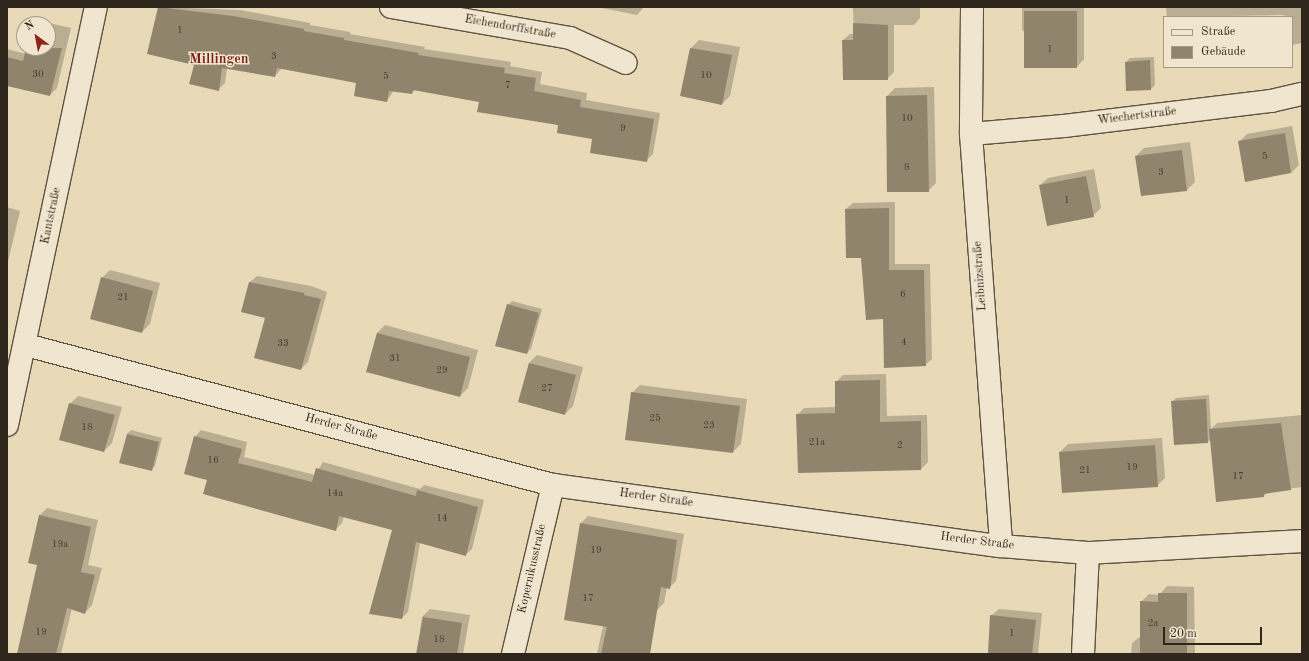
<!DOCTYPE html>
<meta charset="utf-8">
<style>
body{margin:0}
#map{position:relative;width:1309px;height:661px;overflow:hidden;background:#e8d9b7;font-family:"Old Standard TT",serif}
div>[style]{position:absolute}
.shadow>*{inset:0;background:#0003}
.building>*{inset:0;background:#90846d}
.roads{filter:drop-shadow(1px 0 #5e5443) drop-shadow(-1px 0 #5e5443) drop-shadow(0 1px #5e5443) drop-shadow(0 -1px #5e5443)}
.minor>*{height:22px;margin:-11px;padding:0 11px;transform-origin:11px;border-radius:11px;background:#f0e6d0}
span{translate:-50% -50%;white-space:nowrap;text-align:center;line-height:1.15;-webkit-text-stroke:3px #f0e6d0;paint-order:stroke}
.number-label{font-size:10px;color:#483e30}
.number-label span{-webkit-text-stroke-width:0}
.street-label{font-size:12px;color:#30271c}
.quarter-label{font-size:14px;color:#7a1f14;font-weight:700}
.frame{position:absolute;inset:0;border:8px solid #30271c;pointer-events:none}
.legend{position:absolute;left:1163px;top:16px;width:130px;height:52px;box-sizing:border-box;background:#f0e6d0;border:1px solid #a39a88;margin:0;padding:5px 7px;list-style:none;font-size:12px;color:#30271c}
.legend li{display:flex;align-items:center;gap:8px;height:20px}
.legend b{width:20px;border:1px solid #a39a88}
.north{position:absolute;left:16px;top:16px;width:40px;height:40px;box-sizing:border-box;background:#f0e6d0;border:1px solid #a39a88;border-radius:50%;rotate:328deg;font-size:11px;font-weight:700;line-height:16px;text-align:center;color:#30271c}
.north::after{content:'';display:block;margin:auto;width:14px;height:18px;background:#8f2418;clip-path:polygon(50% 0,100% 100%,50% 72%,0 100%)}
.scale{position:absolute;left:1163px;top:627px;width:99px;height:18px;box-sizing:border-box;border:2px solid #30271c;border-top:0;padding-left:5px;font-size:12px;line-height:14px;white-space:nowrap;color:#30271c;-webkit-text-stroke:3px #f0e6d0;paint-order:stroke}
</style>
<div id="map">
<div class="shadow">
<div style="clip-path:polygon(159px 7px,240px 10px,310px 23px,310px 25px,350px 32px,350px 34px,425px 47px,424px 49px,511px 62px,510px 66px,542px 72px,540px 84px,587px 93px,586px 100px,660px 113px,653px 154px,646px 161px,560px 124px,480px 101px,415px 90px,412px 93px,394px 90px,387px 101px,357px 82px,282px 68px,275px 76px,227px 68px,225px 83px,218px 90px,195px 64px,148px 53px)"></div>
<div style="clip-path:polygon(597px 7px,644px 7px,637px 15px)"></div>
<div style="clip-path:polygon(853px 7px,920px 7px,920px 18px,914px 25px,894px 25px,894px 72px,887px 79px,844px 79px,843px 40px,850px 34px,854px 34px)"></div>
<div style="clip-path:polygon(1022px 7px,1084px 7px,1084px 59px,1077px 67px,1022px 30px)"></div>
<div style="clip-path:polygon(1166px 7px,1302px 7px,1302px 43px,1292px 45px,1292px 17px,1282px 15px,1167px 17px)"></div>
<div style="clip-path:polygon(39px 21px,71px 28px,57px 88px,50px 95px,7px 85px,7px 49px,26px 54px,27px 48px,48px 48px,48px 24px,36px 24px)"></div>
<div style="clip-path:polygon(699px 40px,740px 47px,730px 96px,722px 104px,691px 48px)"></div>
<div style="clip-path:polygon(1154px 57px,1155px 85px,1151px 89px,1126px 62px,1130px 58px)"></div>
<div style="clip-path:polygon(934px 87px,936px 183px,928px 191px,887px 96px,895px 88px)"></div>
<div style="clip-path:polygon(1292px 126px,1299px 165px,1291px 173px,1239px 142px,1247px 134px)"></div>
<div style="clip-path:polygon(1190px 142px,1195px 182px,1187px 190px,1136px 156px,1144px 148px)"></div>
<div style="clip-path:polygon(1094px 169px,1101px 208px,1093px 216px,1040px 185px,1048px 178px)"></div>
<div style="clip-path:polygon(895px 202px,895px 264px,930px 264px,932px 359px,925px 365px,884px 318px,846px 209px,853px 203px)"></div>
<div style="clip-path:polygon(7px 207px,20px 211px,7px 266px)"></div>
<div style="clip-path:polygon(110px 270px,160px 283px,150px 324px,142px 332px,102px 278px)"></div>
<div style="clip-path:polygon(257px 276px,311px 286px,327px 292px,308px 362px,301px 369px,266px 318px,249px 283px)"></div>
<div style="clip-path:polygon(512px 301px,542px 309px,531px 349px,527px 353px,508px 305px)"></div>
<div style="clip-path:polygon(385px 325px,478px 350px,468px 388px,460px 396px,367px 371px,377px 333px)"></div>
<div style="clip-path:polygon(537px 355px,583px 367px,573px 406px,565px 414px,519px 402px,529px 363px)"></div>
<div style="clip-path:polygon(886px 374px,887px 416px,927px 415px,928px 462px,921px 469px,799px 472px,797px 415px,804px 408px,836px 407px,836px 382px,843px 375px)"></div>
<div style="clip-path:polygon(640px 385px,747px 399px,741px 444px,733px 452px,632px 393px)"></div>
<div style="clip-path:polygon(1209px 395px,1211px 429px,1217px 423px,1302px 415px,1302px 487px,1267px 492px,1264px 496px,1211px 439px,1208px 442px,1175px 444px,1172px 402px,1176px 398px)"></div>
<div style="clip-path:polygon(78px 396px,122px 407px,112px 443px,104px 451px,70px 404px)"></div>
<div style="clip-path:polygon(131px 430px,162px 438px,155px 466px,151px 470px,127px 434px)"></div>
<div style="clip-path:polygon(201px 430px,247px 442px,244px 457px,315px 475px,323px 462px,420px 489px,424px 485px,484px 500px,472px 549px,465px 555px,420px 543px,408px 612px,402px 618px,393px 529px,344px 516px,342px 523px,336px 529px,208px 479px,195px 437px)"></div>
<div style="clip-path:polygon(1162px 438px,1165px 478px,1157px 486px,1060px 452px,1068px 444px)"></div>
<div style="clip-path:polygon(47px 508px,98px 520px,88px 565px,102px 568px,92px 605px,85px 613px,72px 608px,61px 654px,18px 654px,39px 564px,40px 515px)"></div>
<div style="clip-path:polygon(588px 516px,684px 534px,676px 581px,669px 588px,667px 587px,664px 603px,657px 610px,641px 654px,597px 654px,603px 626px,581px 523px)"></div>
<div style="clip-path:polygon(1167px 586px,1194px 587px,1195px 654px,1131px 654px,1132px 643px,1141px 636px,1141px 602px,1149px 594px,1159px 595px)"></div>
<div style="clip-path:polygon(430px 609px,470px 615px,463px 654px,417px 654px,422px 617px)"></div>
<div style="clip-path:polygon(999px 609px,1042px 613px,1038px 654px,988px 654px,991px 616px)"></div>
</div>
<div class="building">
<div style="clip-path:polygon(158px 7px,233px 16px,304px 29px,304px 31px,344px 38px,344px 40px,419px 53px,418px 55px,505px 68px,504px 73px,536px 78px,534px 91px,581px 100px,580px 107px,654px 119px,647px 162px,590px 153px,592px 139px,557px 133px,558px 125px,477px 112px,479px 102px,413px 90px,412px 94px,389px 91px,387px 102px,354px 96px,356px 83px,277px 68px,275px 77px,222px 68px,219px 91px,189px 84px,194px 65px,147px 54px)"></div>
<div style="clip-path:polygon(1024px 11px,1077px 11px,1077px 68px,1024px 68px)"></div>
<div style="clip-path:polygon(853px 23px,888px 25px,888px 80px,843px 80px,842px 40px,853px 40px)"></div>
<div style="clip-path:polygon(26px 48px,62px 48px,50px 96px,7px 86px,7px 57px,23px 61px)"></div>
<div style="clip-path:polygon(690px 48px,732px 55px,722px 105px,680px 96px)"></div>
<div style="clip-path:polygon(1150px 60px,1151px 90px,1126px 91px,1125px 62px)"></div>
<div style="clip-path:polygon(927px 95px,929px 192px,887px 192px,886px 96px)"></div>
<div style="clip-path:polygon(1285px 133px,1291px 173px,1245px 182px,1238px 141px)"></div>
<div style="clip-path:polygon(1182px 150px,1187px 191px,1141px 196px,1135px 156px)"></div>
<div style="clip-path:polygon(1086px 176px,1094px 217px,1047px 226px,1039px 185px)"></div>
<div style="clip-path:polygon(889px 208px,889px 270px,924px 270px,926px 366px,884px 368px,883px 319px,866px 320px,861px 258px,846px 258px,845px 209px)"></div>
<div style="clip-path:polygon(101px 277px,153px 291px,142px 333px,90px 319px)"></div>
<div style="clip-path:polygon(249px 282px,304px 293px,304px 295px,321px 299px,301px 370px,254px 358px,265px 318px,241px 312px)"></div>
<div style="clip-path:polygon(507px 304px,539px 313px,527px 354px,495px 346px)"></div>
<div style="clip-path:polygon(377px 333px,470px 357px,460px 397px,366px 372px)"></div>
<div style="clip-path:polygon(529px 363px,576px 375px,565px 415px,518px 402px)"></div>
<div style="clip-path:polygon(880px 380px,880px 422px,921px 421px,921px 470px,798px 473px,796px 414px,835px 413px,835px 381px)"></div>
<div style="clip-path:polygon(631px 392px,740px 406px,733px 453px,625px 440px)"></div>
<div style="clip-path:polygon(1206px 399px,1208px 443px,1174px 445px,1171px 401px)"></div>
<div style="clip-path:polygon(69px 403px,115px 415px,104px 452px,59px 440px)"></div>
<div style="clip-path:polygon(1281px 423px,1291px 490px,1264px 494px,1264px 497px,1216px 502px,1209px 429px)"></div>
<div style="clip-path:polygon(127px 434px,159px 442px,152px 471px,119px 463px)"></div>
<div style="clip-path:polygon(194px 436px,242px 449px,238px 463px,312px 482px,316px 468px,416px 496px,417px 490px,478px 507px,466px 556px,416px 542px,402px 619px,369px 614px,392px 530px,339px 516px,336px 531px,203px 494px,207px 480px,184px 474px)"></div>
<div style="clip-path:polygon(1155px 445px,1158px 487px,1062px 493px,1059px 452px)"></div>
<div style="clip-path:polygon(39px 515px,91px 527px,81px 572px,95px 575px,85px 614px,67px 608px,56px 654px,17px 654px,37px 565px,28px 563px)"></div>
<div style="clip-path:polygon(580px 523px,677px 540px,670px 589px,661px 587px,650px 654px,601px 654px,607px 627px,564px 620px)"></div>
<div style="clip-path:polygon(1158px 593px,1187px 593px,1187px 654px,1140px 654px,1140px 601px,1158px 602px)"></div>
<div style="clip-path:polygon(990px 615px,1036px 620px,1032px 654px,988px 654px)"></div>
<div style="clip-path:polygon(423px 617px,462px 623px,457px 654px,416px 654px)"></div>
</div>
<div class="roads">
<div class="minor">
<div style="left:391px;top:7px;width:182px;rotate:9.8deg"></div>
<div style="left:570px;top:38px;width:61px;rotate:24.1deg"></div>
<div style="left:972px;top:7px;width:127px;rotate:90.5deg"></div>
<div style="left:971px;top:134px;width:413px;rotate:85.8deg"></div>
<div style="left:971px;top:134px;width:93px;rotate:-4.9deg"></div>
<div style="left:1064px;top:126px;width:209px;rotate:-6.9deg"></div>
<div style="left:1271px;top:101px;width:32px;rotate:-13deg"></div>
<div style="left:26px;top:345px;width:545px;rotate:14.88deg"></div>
<div style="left:553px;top:485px;width:452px;rotate:7.8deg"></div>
<div style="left:1001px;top:546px;width:87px;rotate:4.6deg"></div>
<div style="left:1088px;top:553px;width:214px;rotate:-3.2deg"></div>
<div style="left:7px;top:425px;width:427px;rotate:-78deg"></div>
<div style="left:513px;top:654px;width:174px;rotate:-76.7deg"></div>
<div style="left:1083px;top:654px;width:101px;rotate:-87.2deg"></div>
</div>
</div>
<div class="number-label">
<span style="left:180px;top:31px">1</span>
<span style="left:1050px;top:50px">1</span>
<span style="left:274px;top:57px">3</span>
<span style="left:38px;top:75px">30</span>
<span style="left:706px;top:76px">10</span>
<span style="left:386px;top:77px">5</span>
<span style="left:508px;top:86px">7</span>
<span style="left:907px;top:119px">10</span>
<span style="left:623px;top:129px">9</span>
<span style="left:1265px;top:157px">5</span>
<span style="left:907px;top:168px">8</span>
<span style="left:1161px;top:173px">3</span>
<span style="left:1067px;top:201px">1</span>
<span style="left:903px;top:295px">6</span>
<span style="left:123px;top:298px">21</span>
<span style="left:904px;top:343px">4</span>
<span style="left:283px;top:344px">33</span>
<span style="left:395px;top:359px">31</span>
<span style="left:442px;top:371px">29</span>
<span style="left:547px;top:389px">27</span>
<span style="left:655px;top:419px">25</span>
<span style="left:709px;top:426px">23</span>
<span style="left:87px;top:428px">18</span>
<span style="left:817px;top:443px">21a</span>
<span style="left:900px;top:446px">2</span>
<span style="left:213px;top:461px">16</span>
<span style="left:1132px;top:468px">19</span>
<span style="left:1085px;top:471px">21</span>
<span style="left:1238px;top:477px">17</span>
<span style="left:335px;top:494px">14a</span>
<span style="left:442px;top:519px">14</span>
<span style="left:60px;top:545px">19a</span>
<span style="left:596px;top:551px">19</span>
<span style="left:588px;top:599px">17</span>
<span style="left:1153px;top:624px">2a</span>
<span style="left:41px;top:633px">19</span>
<span style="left:1012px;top:634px">1</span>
<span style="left:439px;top:640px">18</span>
</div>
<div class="street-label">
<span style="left:510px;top:28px;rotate:10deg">Eichendorffstraße</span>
<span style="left:1137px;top:117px;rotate:-7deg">Wiechertstraße</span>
<span style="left:52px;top:216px;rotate:-78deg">Kantstraße</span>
<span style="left:981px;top:276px;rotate:-94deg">Leibnizstraße</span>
<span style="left:341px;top:428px;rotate:15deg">Herder Straße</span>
<span style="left:656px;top:499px;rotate:8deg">Herder Straße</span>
<span style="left:977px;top:542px;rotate:7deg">Herder Straße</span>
<span style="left:533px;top:569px;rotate:-77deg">Kopernikusstraße</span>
</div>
<div class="quarter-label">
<span style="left:219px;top:59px">Millingen</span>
</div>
<div class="frame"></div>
<ul class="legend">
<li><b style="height:5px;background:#f0e6d0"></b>Straße</li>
<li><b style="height:11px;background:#90846d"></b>Gebäude</li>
</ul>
<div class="north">N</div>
<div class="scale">20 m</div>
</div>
